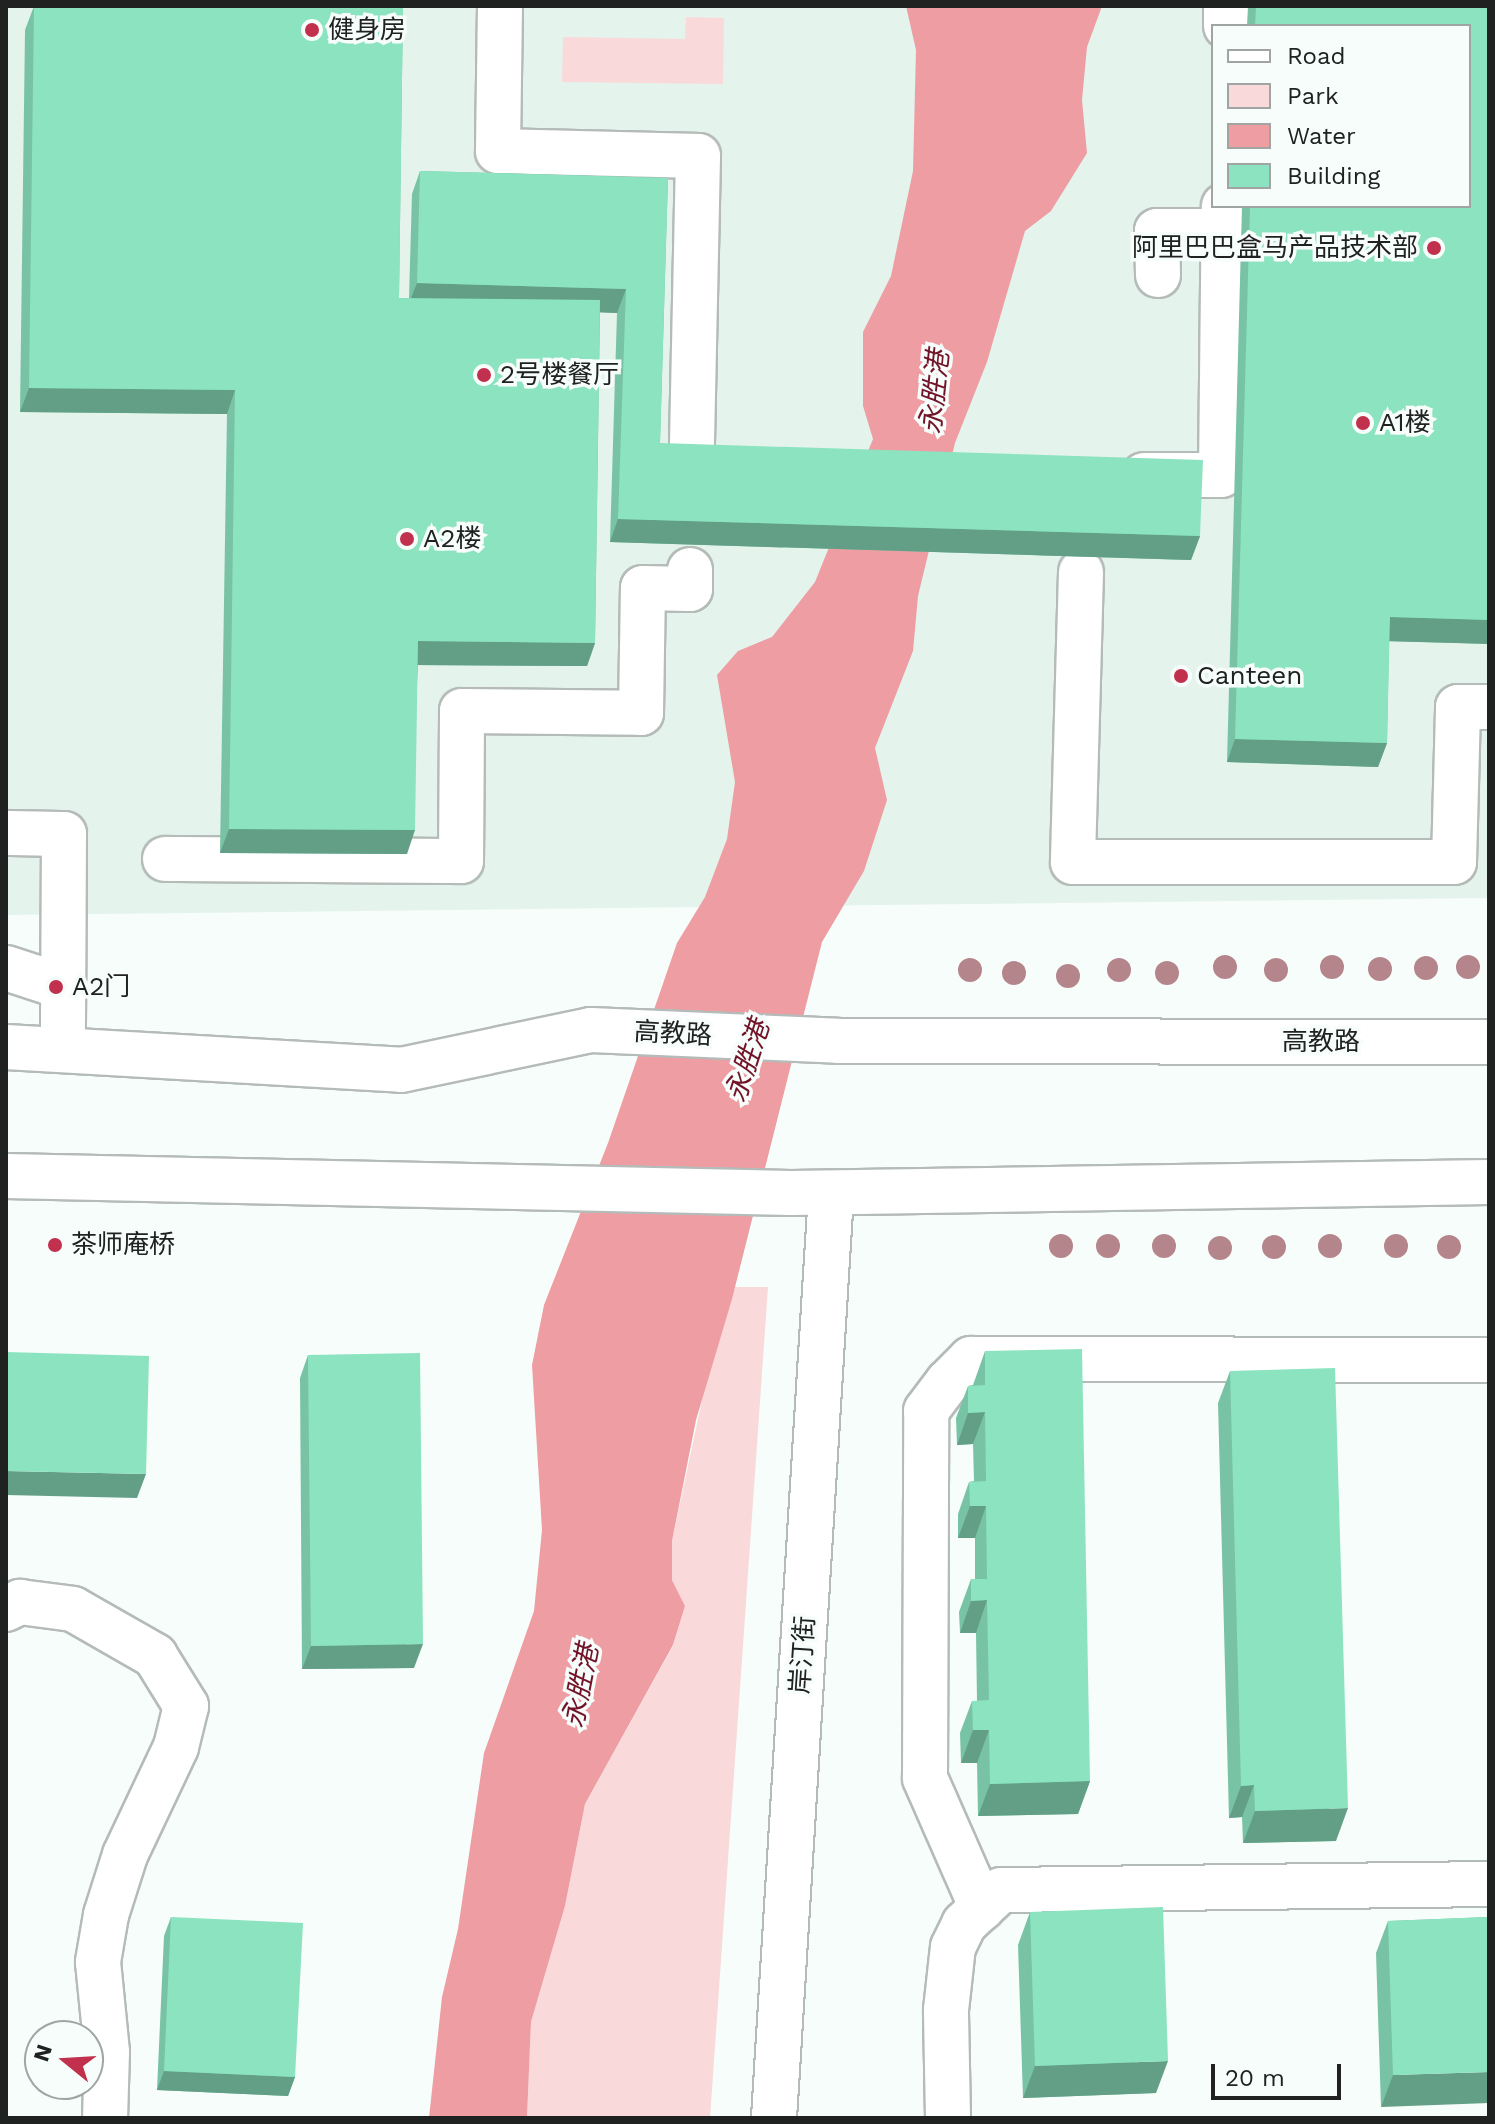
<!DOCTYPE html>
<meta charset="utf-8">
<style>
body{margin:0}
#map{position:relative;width:1495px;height:2124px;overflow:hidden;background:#f6fdfa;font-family:"Work Sans","Noto Sans SC",sans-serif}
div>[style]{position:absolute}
.built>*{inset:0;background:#e4f3ec}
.green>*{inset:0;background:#fad9db}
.water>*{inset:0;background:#ee9da3}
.roads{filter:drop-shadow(2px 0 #b4bbb8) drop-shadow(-2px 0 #b4bbb8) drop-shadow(0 2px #b4bbb8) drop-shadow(0 -2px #b4bbb8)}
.minor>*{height:44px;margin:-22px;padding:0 22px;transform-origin:22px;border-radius:22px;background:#fff}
.major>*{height:44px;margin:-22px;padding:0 22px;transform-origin:22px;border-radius:22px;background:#fff}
.trees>*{width:24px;height:24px;margin:-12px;border-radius:50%;background:#b5858c}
.wall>*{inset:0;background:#78c3a5}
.shaded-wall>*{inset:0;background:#629f86}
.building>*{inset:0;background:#8ce3c0}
.dots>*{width:22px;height:22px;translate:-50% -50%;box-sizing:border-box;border:4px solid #f6fdfa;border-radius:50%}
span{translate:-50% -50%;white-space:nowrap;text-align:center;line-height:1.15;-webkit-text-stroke:7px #f6fdfa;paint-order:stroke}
.poi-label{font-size:26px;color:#202221}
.left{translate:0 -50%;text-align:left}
.right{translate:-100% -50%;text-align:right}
.street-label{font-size:26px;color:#202221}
.water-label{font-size:28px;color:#721328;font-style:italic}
.frame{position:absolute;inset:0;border:8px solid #202221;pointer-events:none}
.legend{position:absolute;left:1211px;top:24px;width:260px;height:184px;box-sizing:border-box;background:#f6fdfa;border:2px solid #a0a5a3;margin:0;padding:10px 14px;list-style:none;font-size:24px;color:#202221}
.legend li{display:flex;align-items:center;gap:16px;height:40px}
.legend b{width:40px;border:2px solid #a0a5a3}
.north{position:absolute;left:24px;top:2020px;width:80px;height:80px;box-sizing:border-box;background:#f6fdfa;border:2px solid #a0a5a3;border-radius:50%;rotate:288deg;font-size:22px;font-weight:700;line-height:32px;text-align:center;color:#202221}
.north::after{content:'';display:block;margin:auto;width:28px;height:36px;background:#c1304c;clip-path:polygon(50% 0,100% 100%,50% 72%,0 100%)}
.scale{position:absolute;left:1211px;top:2064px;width:130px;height:36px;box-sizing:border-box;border:4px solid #202221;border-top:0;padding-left:10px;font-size:24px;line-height:28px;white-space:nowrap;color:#202221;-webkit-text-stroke:6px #f6fdfa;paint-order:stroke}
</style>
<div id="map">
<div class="built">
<div style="clip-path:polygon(evenodd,6px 6px,1489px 6px,1489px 898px,6px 915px,6px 6px,1213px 26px,1469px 26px,1469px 206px,1213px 206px,1213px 26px)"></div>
</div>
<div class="green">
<div style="clip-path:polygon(686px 17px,724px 18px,723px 84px,562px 82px,563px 37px,685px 39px)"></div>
<div style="clip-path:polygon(735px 1287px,768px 1287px,710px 2118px,527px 2118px,531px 2022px,565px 1906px,585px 1804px,673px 1646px,685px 1606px,672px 1580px,672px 1541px,711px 1358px)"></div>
</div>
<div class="water">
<div style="clip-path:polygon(906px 6px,1102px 6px,1087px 47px,1082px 100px,1087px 153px,1051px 211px,1025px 231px,987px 362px,955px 443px,918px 596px,913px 651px,875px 748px,887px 800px,864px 871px,822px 942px,732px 1299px,696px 1420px,672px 1541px,672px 1580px,685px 1606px,673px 1645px,585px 1804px,565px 1906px,531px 2022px,527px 2118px,429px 2118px,442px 1997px,458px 1929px,484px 1753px,534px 1611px,542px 1530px,532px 1365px,544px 1305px,608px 1143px,677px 943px,705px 897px,727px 839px,735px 782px,717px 675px,738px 651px,772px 637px,815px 582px,873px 439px,863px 406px,863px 332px,891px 276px,913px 171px,916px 50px)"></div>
</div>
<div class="roads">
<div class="minor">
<div style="left:500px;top:6px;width:145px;rotate:90.8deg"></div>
<div style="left:498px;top:151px;width:200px;rotate:1.4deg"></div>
<div style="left:698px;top:156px;width:321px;rotate:91.2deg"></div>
<div style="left:1226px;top:26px;width:20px;rotate:-90deg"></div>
<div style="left:1158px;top:275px;width:44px;rotate:-91.3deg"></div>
<div style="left:1157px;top:231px;width:67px"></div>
<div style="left:1144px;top:475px;width:77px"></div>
<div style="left:1221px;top:475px;width:269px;rotate:-89.4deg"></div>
<div style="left:1081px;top:572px;width:290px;rotate:91.6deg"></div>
<div style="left:1073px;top:862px;width:381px"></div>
<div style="left:1454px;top:862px;width:155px;rotate:-88.5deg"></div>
<div style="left:1458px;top:707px;width:31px"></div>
<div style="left:6px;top:833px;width:58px;rotate:1deg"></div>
<div style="left:64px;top:834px;width:214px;rotate:90.3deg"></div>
<div style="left:165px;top:859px;width:296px;rotate:0.4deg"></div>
<div style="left:461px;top:861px;width:150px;rotate:-89.6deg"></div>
<div style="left:462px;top:711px;width:179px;rotate:0.6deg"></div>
<div style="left:641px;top:713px;width:125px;rotate:-89.1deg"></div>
<div style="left:643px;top:588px;width:47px;rotate:1.2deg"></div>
<div style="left:690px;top:589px;width:19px;rotate:-90deg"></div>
<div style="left:6px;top:968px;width:58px;rotate:18.1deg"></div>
<div style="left:6px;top:1609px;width:16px;rotate:-27deg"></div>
<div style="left:20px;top:1602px;width:53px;rotate:7.5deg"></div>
<div style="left:73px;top:1609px;width:95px;rotate:29.8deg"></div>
<div style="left:155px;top:1656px;width:59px;rotate:58.2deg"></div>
<div style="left:186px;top:1706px;width:42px;rotate:103.7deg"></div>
<div style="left:176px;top:1747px;width:119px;rotate:115.3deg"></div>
<div style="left:125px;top:1855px;width:63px;rotate:107.6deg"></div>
<div style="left:106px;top:1915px;width:48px;rotate:99.7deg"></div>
<div style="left:98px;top:1962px;width:90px;rotate:84.3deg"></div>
<div style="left:107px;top:2052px;width:66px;rotate:91.7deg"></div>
<div style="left:982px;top:1908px;width:142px;rotate:-113.7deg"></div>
<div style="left:925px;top:1778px;width:367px;rotate:-89.8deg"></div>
<div style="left:926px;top:1411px;width:36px;rotate:-53deg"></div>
<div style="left:948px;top:1382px;width:33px;rotate:-45deg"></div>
<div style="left:971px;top:1359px;width:518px;rotate:0.11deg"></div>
<div style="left:774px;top:2118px;width:927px;rotate:-86.47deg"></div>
<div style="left:948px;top:2118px;width:108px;rotate:-91.1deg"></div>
<div style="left:946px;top:2010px;width:63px;rotate:-83.7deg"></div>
<div style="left:953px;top:1947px;width:25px;rotate:-64deg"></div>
<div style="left:964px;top:1924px;width:50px;rotate:-42.6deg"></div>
<div style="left:1001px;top:1890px;width:488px;rotate:-0.7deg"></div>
</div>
<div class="major">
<div style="left:6px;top:1047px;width:396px;rotate:3.3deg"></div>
<div style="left:401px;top:1070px;width:194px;rotate:-11.9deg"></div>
<div style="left:591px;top:1030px;width:247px;rotate:2.5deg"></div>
<div style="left:838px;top:1041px;width:651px;rotate:0.09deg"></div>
<div style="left:6px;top:1176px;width:785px;rotate:1.24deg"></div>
<div style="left:791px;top:1193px;width:698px;rotate:-0.9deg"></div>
</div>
</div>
<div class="trees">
<div style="left:1225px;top:967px"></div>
<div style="left:1332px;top:967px"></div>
<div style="left:1468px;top:967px"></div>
<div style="left:1426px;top:968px"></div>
<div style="left:1380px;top:969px"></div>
<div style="left:970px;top:970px"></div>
<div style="left:1119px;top:970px"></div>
<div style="left:1276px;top:970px"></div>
<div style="left:1014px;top:973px"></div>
<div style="left:1167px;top:973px"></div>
<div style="left:1068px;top:976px"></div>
<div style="left:1061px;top:1246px"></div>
<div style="left:1108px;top:1246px"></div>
<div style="left:1164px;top:1246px"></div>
<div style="left:1330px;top:1246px"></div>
<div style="left:1396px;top:1246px"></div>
<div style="left:1274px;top:1247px"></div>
<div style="left:1449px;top:1247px"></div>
<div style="left:1220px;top:1248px"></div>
</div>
<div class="wall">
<div style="clip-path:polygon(34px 6px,240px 8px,240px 6px,403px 6px,399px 298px,409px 298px,412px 194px,420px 171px,668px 178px,660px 443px,1200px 536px,1191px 560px,610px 542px,617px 313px,600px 312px,595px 643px,587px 666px,418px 665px,407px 854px,220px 853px,227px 414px,20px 412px,25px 30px)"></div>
<div style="clip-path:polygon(1248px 6px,1489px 6px,1489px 644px,1389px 641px,1387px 743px,1378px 767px,1227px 762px,1242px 206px,1469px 206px,1469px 26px,1247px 26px)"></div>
<div style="clip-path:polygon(985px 1351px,1090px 1781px,1078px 1814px,978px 1816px,977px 1763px,961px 1763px,960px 1733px,972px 1701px,977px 1701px,976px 1633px,960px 1633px,959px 1612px,971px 1579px,975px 1579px,975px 1538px,958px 1538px,958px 1514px,969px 1482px,974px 1481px,973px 1444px,957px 1445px,956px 1418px,968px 1386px,973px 1385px)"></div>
<div style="clip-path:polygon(308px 1355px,414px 1668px,302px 1669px,300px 1378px)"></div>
<div style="clip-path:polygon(1230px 1371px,1336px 1841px,1243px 1843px,1242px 1817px,1229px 1818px,1218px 1403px)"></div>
<div style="clip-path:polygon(1489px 1411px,1489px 1508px,1487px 1416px)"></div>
<div style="clip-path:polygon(1030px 1912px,1156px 2093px,1023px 2098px,1018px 1945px)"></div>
<div style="clip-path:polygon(171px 1917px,295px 2077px,288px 2096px,157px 2090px,164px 1936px)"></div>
<div style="clip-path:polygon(1489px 1917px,1381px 2107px,1376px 1953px,1388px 1921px)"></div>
</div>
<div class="shaded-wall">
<div style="clip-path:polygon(417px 283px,626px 289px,617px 313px,408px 306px)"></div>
<div style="clip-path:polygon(29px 388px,235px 390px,227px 414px,20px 412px)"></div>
<div style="clip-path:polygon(618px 519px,1200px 536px,1191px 560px,610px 542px)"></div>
<div style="clip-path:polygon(1390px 617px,1489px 620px,1489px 644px,1381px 641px)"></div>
<div style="clip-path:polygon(418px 641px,595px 643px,587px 666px,409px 665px)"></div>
<div style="clip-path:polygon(1235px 739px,1387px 743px,1378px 767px,1227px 762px)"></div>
<div style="clip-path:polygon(229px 829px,415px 830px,407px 854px,220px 853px)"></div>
<div style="clip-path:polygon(985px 1412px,973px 1444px,957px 1445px,968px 1413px)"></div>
<div style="clip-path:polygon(6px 1471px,146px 1474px,137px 1498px,6px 1495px)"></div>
<div style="clip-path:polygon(970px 1506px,986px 1506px,975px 1538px,958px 1538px)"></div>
<div style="clip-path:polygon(987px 1600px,976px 1633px,960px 1633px,971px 1601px)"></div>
<div style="clip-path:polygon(423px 1644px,414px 1668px,302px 1669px,311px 1646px)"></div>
<div style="clip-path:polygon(973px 1730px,989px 1730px,977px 1763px,961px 1763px)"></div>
<div style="clip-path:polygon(1090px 1781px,1078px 1814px,978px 1816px,990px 1784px)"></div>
<div style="clip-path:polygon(1254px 1785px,1242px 1817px,1229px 1818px,1241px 1786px)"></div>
<div style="clip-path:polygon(1348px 1808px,1336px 1841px,1243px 1843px,1255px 1811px)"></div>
<div style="clip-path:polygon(1168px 2061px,1156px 2093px,1023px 2098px,1035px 2066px)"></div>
<div style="clip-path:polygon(164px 2071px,295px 2077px,288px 2096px,157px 2090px)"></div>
<div style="clip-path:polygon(1489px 2072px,1489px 2103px,1381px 2107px,1393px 2075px)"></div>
</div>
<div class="building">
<div style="clip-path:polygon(34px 6px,248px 8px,248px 6px,403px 6px,399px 298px,600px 300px,595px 643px,418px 641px,415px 830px,229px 829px,235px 390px,29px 388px)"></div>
<div style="clip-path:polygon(1256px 6px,1489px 6px,1489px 620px,1390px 617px,1387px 743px,1235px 739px,1250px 206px,1469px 206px,1469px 26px,1255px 26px)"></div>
<div style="clip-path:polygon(420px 171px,668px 178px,660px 443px,1203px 460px,1200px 536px,618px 519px,626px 289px,417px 283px)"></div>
<div style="clip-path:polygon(1082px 1349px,1090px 1781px,990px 1784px,989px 1730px,973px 1730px,972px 1701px,989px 1700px,987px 1600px,971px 1601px,971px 1579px,987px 1579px,986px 1506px,970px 1506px,969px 1482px,986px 1481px,985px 1412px,968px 1413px,968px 1386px,985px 1385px,985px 1351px)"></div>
<div style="clip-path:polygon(6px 1352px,149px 1356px,146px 1474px,6px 1471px)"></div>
<div style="clip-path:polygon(420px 1353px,423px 1644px,311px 1646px,308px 1355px)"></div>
<div style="clip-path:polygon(1335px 1368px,1348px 1808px,1255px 1811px,1254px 1785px,1241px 1786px,1230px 1371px)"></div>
<div style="clip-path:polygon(1163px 1907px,1168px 2061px,1035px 2066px,1030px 1912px)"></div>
<div style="clip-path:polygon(171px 1917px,303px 1923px,295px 2077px,164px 2071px)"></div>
<div style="clip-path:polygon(1489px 1917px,1489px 2072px,1393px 2075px,1388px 1921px)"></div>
</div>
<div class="dots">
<div style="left:312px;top:30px;background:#c1304c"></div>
<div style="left:1434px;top:248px;background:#c1304c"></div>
<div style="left:484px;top:375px;background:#c1304c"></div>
<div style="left:1363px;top:423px;background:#c1304c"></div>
<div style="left:407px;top:539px;background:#c1304c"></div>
<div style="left:1181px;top:676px;background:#c1304c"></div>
<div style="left:56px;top:987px;background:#c1304c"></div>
<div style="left:55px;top:1245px;background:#c1304c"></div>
</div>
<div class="poi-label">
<span class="left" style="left:328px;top:30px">健身房</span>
<span class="right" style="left:1418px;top:248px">阿里巴巴盒马产品技术部</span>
<span class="left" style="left:500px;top:375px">2号楼餐厅</span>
<span class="left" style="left:1379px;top:423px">A1楼</span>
<span class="left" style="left:423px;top:539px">A2楼</span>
<span class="left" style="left:1197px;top:676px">Canteen</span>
<span class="left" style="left:72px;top:987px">A2门</span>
<span class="left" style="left:71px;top:1245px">茶师庵桥</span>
</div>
<div class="street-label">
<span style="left:673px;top:1034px;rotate:3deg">高教路</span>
<span style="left:1321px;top:1042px">高教路</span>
<span style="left:803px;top:1655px;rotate:-86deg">岸汀街</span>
</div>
<div class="water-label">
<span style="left:935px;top:392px;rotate:-84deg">永胜港</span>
<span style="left:748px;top:1061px;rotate:-72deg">永胜港</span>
<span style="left:581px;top:1686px;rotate:-79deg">永胜港</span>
</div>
<div class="frame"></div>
<ul class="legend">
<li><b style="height:10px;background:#fff"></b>Road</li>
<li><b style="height:22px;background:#fad9db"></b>Park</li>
<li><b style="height:22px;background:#ee9da3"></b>Water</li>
<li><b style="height:22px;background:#8ce3c0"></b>Building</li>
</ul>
<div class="north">N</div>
<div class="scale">20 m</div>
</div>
